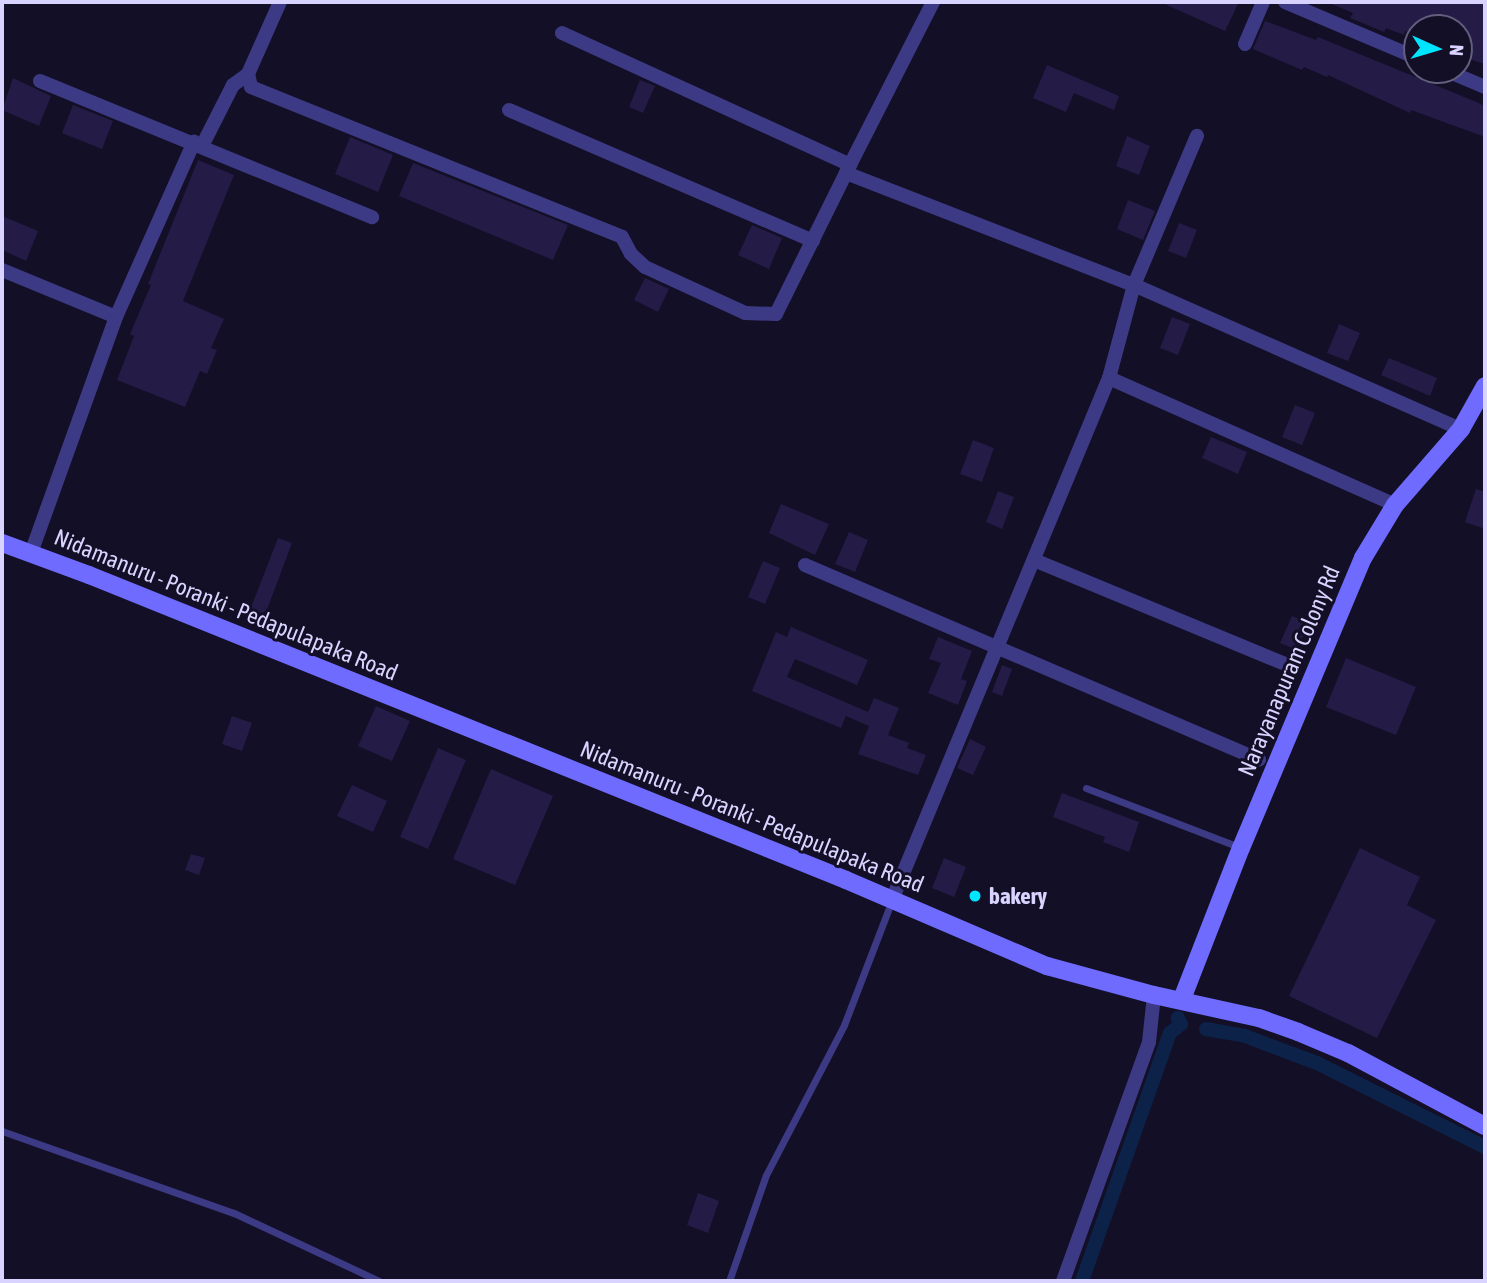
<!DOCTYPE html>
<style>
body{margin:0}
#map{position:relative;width:1487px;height:1283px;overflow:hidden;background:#130f26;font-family:"Asap Condensed",sans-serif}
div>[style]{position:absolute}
.canal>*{height:14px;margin:-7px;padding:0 7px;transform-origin:7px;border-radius:7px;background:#0c2248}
.building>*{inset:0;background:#241b47}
.lane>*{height:7px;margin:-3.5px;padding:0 3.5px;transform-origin:3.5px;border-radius:3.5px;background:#3d3a85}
.street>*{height:14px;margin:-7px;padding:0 7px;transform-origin:7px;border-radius:7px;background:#3d3a85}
.secondary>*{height:18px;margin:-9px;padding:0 9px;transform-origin:9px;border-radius:9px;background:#6f6bff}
.dots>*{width:19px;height:19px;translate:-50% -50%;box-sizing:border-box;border:4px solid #130f26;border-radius:50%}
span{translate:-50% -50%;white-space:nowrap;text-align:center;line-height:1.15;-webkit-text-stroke:6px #130f26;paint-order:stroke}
.street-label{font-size:23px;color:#d9d4ff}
.poi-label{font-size:23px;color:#d9d4ff;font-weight:700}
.left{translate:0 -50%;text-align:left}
.frame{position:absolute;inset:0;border:4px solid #d9d4ff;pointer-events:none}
.north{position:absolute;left:1403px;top:14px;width:70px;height:70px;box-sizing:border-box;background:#130f26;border:2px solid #625e7d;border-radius:50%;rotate:94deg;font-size:19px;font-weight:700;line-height:28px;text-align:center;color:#d9d4ff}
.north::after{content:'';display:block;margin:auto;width:24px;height:32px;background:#00e5ff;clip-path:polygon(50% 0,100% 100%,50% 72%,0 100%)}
</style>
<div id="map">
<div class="canal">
<div style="left:1206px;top:1029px;width:40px;rotate:10deg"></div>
<div style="left:1245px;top:1036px;width:77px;rotate:20.6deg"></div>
<div style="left:1317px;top:1063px;width:188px;rotate:26.6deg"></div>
<div style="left:1082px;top:1281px;width:263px;rotate:-70.5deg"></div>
<div style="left:1170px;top:1033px;width:14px;rotate:-39deg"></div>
<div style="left:1181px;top:1024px;width:7px;rotate:-117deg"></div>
</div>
<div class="building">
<div style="clip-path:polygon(1160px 2px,1239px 2px,1225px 31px)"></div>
<div style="clip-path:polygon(1327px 2px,1485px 2px,1485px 64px,1459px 56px,1459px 28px,1417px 28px,1417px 35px,1405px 31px,1404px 35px,1386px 28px,1384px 32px,1350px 18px,1353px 13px)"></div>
<div style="clip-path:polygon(1265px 21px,1316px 40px,1318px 37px,1479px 103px,1485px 107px,1485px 137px,1411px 110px,1410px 113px,1328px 75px,1327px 77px,1304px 67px,1302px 70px,1253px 49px)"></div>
<div style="clip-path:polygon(1047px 65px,1119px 96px,1114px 110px,1074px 93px,1066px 112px,1033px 98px)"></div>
<div style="clip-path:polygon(13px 78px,51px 96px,39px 126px,2px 110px)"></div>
<div style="clip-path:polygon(640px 80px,655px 86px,643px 113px,629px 107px)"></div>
<div style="clip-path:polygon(73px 105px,113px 121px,102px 149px,62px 133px)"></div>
<div style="clip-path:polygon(1127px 136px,1150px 146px,1139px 175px,1116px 166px)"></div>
<div style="clip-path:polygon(350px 137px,393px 155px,378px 192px,335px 174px)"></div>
<div style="clip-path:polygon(198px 160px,234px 175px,183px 301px,224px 319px,211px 348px,217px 350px,207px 374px,200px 371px,185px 407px,117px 380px,134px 336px,130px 334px,151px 285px,148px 284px)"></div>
<div style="clip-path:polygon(413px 163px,568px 225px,553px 260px,399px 196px)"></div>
<div style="clip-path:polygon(1128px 200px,1155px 211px,1143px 240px,1117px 229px)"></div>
<div style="clip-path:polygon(2px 216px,38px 231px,26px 261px,2px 250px)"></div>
<div style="clip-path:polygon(1179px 223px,1197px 230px,1186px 258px,1168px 251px)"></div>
<div style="clip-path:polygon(752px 225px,782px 238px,769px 269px,738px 255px)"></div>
<div style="clip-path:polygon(645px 278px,669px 289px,658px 312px,634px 300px)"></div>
<div style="clip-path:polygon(1172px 317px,1190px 324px,1178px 355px,1160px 348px)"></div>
<div style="clip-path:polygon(1339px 324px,1360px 333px,1348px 361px,1327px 353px)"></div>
<div style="clip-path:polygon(1389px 358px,1437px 378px,1430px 396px,1381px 375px)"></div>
<div style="clip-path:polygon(1295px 405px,1315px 413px,1302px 445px,1282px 437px)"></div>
<div style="clip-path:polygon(1211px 437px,1247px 452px,1238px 474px,1202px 458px)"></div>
<div style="clip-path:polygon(973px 440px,994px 448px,982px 482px,960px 474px)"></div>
<div style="clip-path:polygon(1476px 489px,1485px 492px,1485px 529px,1465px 522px)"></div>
<div style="clip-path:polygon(998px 491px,1014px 497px,1002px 529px,986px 522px)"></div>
<div style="clip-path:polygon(781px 504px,829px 524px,815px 555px,769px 533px)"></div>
<div style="clip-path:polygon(849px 532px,868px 540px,855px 572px,835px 564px)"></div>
<div style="clip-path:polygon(278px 538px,292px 543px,265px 615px,250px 610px)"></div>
<div style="clip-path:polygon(763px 561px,780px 568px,765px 604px,748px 597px)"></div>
<div style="clip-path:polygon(1292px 616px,1309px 623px,1297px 650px,1280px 643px)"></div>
<div style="clip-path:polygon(791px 627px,868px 660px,857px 685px,795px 659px,787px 677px,868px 712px,874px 698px,899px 708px,888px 735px,909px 743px,907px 748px,926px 755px,918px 775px,858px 754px,869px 726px,846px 716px,841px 728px,752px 691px,776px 632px,787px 637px)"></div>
<div style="clip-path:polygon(938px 637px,972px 651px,961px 679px,967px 681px,958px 705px,928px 693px,941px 663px,929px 659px)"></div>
<div style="clip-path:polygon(1346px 658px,1416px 687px,1396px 735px,1326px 707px)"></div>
<div style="clip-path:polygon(1002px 665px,1012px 669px,1002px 696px,992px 692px)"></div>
<div style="clip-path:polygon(376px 706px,410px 721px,392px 761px,358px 746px)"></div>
<div style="clip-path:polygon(232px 716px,252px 723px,242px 751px,222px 744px)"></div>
<div style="clip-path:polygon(970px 739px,986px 747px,973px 775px,957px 768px)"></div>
<div style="clip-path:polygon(438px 748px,466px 760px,428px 849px,400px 837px)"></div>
<div style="clip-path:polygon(491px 769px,553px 796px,515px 885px,453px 859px)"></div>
<div style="clip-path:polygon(352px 785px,387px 801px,373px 832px,337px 816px)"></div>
<div style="clip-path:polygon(1062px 793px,1139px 822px,1129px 852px,1103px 842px,1105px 837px,1053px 817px)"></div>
<div style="clip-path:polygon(1360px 848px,1420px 877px,1407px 905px,1436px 920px,1377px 1038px,1289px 996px)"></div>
<div style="clip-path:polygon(191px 854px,205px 858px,199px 875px,185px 870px)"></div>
<div style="clip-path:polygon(944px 858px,966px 867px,954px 897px,932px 888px)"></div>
<div style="clip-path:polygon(698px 1193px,719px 1201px,708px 1233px,687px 1225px)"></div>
</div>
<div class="lane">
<div style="left:1086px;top:788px;width:164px;rotate:21.1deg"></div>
<div style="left:2px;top:1131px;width:246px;rotate:19.5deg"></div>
<div style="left:234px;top:1213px;width:160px;rotate:25.1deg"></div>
<div style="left:729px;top:1281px;width:112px;rotate:-70.8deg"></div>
<div style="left:766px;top:1175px;width:169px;rotate:-62.5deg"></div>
<div style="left:844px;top:1025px;width:134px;rotate:-69deg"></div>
</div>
<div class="street">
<div style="left:280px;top:2px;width:79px;rotate:114deg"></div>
<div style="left:248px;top:74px;width:13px;rotate:77deg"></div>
<div style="left:251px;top:87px;width:400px;rotate:22deg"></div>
<div style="left:622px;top:237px;width:19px;rotate:62deg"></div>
<div style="left:631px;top:254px;width:19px;rotate:43deg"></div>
<div style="left:645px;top:267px;width:110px;rotate:24.7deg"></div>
<div style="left:745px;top:313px;width:31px;rotate:2deg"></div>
<div style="left:776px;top:314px;width:157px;rotate:-63.6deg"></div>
<div style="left:933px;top:2px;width:192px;rotate:117deg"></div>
<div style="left:846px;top:173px;width:309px;rotate:21.3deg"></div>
<div style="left:1134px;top:285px;width:357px;rotate:23.8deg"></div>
<div style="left:1285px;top:2px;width:143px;rotate:23deg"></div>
<div style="left:562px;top:33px;width:317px;rotate:24.6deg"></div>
<div style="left:1245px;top:44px;width:46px;rotate:-66.8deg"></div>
<div style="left:1445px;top:70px;width:43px;rotate:23deg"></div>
<div style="left:40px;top:81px;width:359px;rotate:22.3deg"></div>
<div style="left:509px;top:110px;width:331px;rotate:23.3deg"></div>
<div style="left:202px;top:146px;width:68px;rotate:-63.1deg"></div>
<div style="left:233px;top:85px;width:19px;rotate:-36deg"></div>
<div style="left:2px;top:270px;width:123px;rotate:22.4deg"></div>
<div style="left:1109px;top:378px;width:313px;rotate:23.9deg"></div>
<div style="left:31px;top:553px;width:251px;rotate:-70.2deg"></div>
<div style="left:116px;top:317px;width:192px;rotate:-66deg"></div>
<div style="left:1034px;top:560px;width:279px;rotate:22.5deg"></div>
<div style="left:805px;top:565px;width:494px;rotate:23.2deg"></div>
<div style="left:892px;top:900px;width:565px;rotate:-67.43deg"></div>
<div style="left:1109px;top:378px;width:96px;rotate:-75deg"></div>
<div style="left:1134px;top:285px;width:162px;rotate:-67.1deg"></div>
<div style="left:1063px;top:1281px;width:254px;rotate:-70.2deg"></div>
<div style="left:1149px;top:1042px;width:47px;rotate:-83.9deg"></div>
</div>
<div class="secondary">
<div style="left:2px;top:543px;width:93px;rotate:20.2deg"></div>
<div style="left:89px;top:575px;width:816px;rotate:21.94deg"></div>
<div style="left:846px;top:880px;width:219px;rotate:23.2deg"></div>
<div style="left:1047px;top:966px;width:111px;rotate:15.2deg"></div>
<div style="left:1154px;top:995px;width:107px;rotate:12.4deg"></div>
<div style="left:1259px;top:1018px;width:41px;rotate:19.7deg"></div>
<div style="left:1298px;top:1032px;width:54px;rotate:22.8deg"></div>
<div style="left:1348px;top:1053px;width:155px;rotate:28.1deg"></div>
<div style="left:1182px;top:999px;width:162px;rotate:-68.7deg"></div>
<div style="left:1241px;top:848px;width:315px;rotate:-67.2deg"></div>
<div style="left:1363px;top:558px;width:62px;rotate:-58.9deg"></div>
<div style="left:1395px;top:505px;width:101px;rotate:-49deg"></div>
<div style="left:1461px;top:429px;width:49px;rotate:-60.8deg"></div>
</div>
<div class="dots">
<div style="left:975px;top:896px;background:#00e5ff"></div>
</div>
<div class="street-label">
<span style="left:226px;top:605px;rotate:22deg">Nidamanuru - Poranki - Pedapulapaka Road</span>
<span style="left:1289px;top:671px;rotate:-67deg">Narayanapuram Colony Rd</span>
<span style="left:752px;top:817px;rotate:22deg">Nidamanuru - Poranki - Pedapulapaka Road</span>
</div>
<div class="poi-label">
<span class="left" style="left:989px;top:896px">bakery</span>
</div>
<div class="frame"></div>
<div class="north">N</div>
</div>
